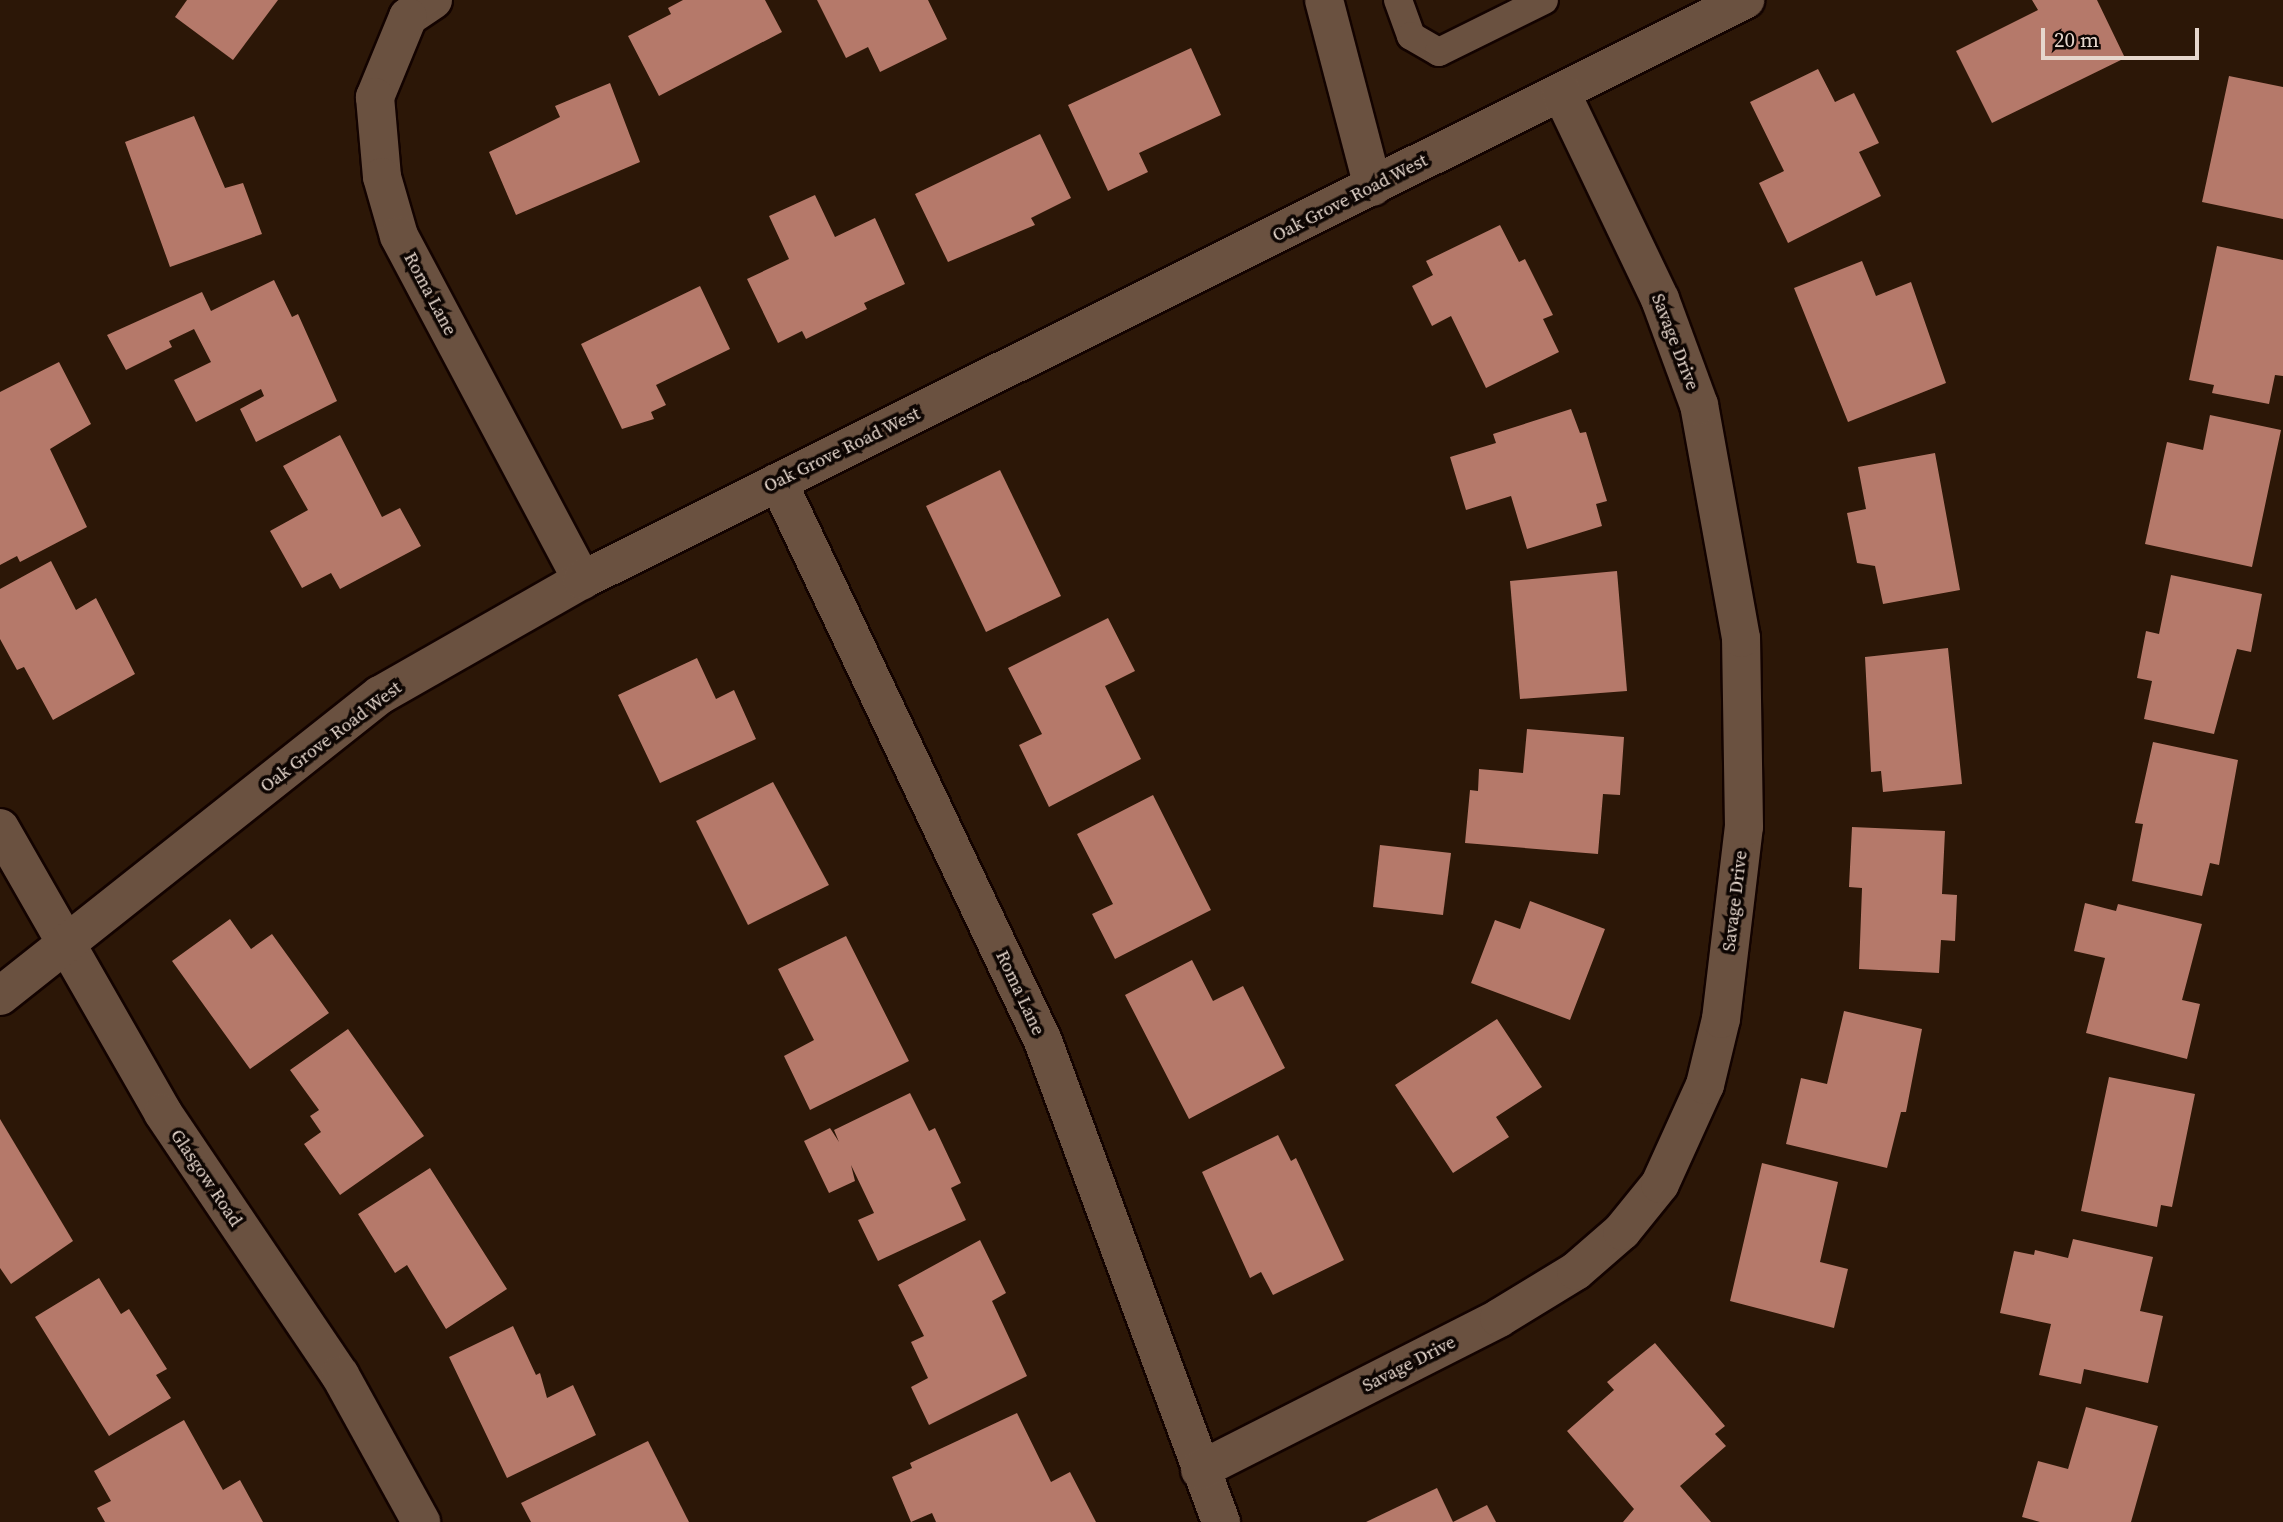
<!DOCTYPE html>
<style>
body{margin:0}
#map{position:relative;width:2283px;height:1522px;overflow:hidden;background:#2c1707;font-family:"Source Serif 4",serif}
div>[style]{position:absolute}
.building>*{inset:0;background:#b5796a}
.roads{filter:drop-shadow(2px 0 #130300) drop-shadow(-2px 0 #130300) drop-shadow(0 2px #130300) drop-shadow(0 -2px #130300)}
.service>*{height:28px;margin:-14px;padding:0 14px;transform-origin:14px;border-radius:14px;background:#6a5140}
.minor>*{height:38px;margin:-19px;padding:0 19px;transform-origin:19px;border-radius:19px;background:#6a5140}
span{translate:-50% -50%;white-space:nowrap;text-align:center;line-height:1.15;-webkit-text-stroke:7px #0d0502;paint-order:stroke}
.street-label{font-size:18px;color:#e6d7cd}
.scale{position:absolute;left:2041px;top:28px;width:158px;height:32px;box-sizing:border-box;border:4px solid #e6d7cd;border-top:0;padding-left:9px;font-size:21px;line-height:24px;white-space:nowrap;color:#e6d7cd;-webkit-text-stroke:5px #0d0502;paint-order:stroke}
</style>
<div id="map">
<div class="building">
<div style="clip-path:polygon(187px 0,278px 0,233px 60px,175px 17px)"></div>
<div style="clip-path:polygon(683px 0,765px 0,782px 32px,659px 96px,628px 36px,671px 14px,668px 8px)"></div>
<div style="clip-path:polygon(817px 0,928px 0,947px 39px,880px 72px,868px 47px,846px 58px)"></div>
<div style="clip-path:polygon(2032px 0,2097px 0,2125px 58px,1992px 123px,1956px 51px,2038px 10px)"></div>
<div style="clip-path:polygon(1191px 48px,1221px 115px,1139px 153px,1148px 172px,1108px 191px,1068px 105px)"></div>
<div style="clip-path:polygon(1818px 69px,1835px 102px,1854px 93px,1879px 143px,1859px 152px,1881px 196px,1788px 243px,1759px 183px,1784px 171px,1750px 102px)"></div>
<div style="clip-path:polygon(2229px 76px,2283px 87px,2283px 219px,2202px 202px)"></div>
<div style="clip-path:polygon(610px 83px,640px 162px,516px 215px,489px 152px,560px 117px,555px 106px)"></div>
<div style="clip-path:polygon(194px 116px,225px 188px,243px 183px,262px 234px,170px 267px,125px 142px)"></div>
<div style="clip-path:polygon(1040px 134px,1071px 198px,1031px 218px,1035px 225px,948px 262px,915px 194px)"></div>
<div style="clip-path:polygon(815px 195px,835px 237px,875px 218px,905px 284px,864px 303px,867px 309px,806px 339px,802px 331px,778px 343px,747px 279px,789px 259px,769px 216px)"></div>
<div style="clip-path:polygon(1500px 225px,1519px 262px,1525px 259px,1553px 315px,1543px 319px,1559px 352px,1486px 388px,1451px 316px,1432px 326px,1412px 286px,1433px 275px,1426px 261px)"></div>
<div style="clip-path:polygon(2217px 246px,2283px 260px,2283px 376px,2275px 375px,2269px 404px,2212px 393px,2214px 385px,2189px 380px)"></div>
<div style="clip-path:polygon(1862px 261px,1876px 296px,1911px 282px,1946px 383px,1848px 422px,1794px 288px)"></div>
<div style="clip-path:polygon(274px 280px,292px 317px,298px 314px,337px 401px,256px 442px,240px 409px,264px 396px,261px 389px,196px 422px,174px 380px,211px 362px,194px 329px,169px 341px,172px 347px,126px 370px,107px 335px,202px 292px,211px 311px)"></div>
<div style="clip-path:polygon(700px 286px,730px 349px,656px 385px,666px 405px,651px 412px,654px 419px,622px 429px,581px 344px)"></div>
<div style="clip-path:polygon(59px 362px,91px 424px,50px 449px,87px 527px,20px 562px,17px 556px,0 565px,0 392px)"></div>
<div style="clip-path:polygon(1571px 409px,1580px 433px,1586px 432px,1607px 501px,1596px 504px,1602px 526px,1527px 549px,1511px 496px,1466px 510px,1450px 457px,1496px 443px,1493px 434px)"></div>
<div style="clip-path:polygon(2210px 415px,2281px 430px,2252px 567px,2145px 544px,2167px 442px,2203px 450px)"></div>
<div style="clip-path:polygon(340px 435px,382px 517px,400px 508px,421px 546px,340px 589px,331px 573px,302px 588px,270px 531px,308px 510px,283px 466px)"></div>
<div style="clip-path:polygon(1935px 453px,1960px 590px,1883px 604px,1875px 566px,1857px 563px,1847px 513px,1866px 509px,1858px 467px)"></div>
<div style="clip-path:polygon(1000px 470px,1061px 596px,986px 632px,926px 506px)"></div>
<div style="clip-path:polygon(51px 561px,76px 610px,96px 598px,135px 674px,53px 720px,24px 667px,17px 670px,0 639px,0 589px)"></div>
<div style="clip-path:polygon(1617px 571px,1627px 691px,1520px 699px,1510px 581px)"></div>
<div style="clip-path:polygon(2171px 575px,2262px 594px,2251px 652px,2237px 649px,2214px 734px,2144px 719px,2152px 681px,2137px 678px,2146px 631px,2159px 634px)"></div>
<div style="clip-path:polygon(1108px 618px,1135px 671px,1105px 686px,1141px 759px,1049px 807px,1019px 745px,1042px 734px,1008px 668px)"></div>
<div style="clip-path:polygon(1948px 648px,1962px 784px,1883px 792px,1881px 771px,1871px 772px,1865px 657px)"></div>
<div style="clip-path:polygon(697px 658px,716px 699px,734px 690px,756px 739px,660px 783px,618px 695px)"></div>
<div style="clip-path:polygon(1527px 729px,1624px 737px,1620px 795px,1603px 794px,1598px 854px,1465px 843px,1470px 790px,1478px 791px,1479px 769px,1523px 773px)"></div>
<div style="clip-path:polygon(2153px 742px,2238px 760px,2219px 865px,2210px 863px,2202px 896px,2132px 881px,2143px 824px,2135px 823px)"></div>
<div style="clip-path:polygon(773px 782px,829px 885px,748px 925px,696px 821px)"></div>
<div style="clip-path:polygon(1153px 795px,1211px 910px,1115px 959px,1092px 914px,1113px 904px,1077px 834px)"></div>
<div style="clip-path:polygon(1852px 827px,1945px 831px,1942px 894px,1957px 895px,1955px 941px,1941px 940px,1939px 973px,1859px 969px,1862px 888px,1849px 887px)"></div>
<div style="clip-path:polygon(1380px 845px,1451px 853px,1443px 915px,1373px 907px)"></div>
<div style="clip-path:polygon(1530px 901px,1605px 929px,1570px 1020px,1471px 983px,1495px 920px,1520px 929px)"></div>
<div style="clip-path:polygon(2085px 903px,2116px 911px,2118px 904px,2202px 924px,2182px 1000px,2200px 1004px,2187px 1059px,2086px 1033px,2105px 958px,2074px 951px)"></div>
<div style="clip-path:polygon(230px 919px,251px 949px,272px 934px,329px 1013px,250px 1069px,172px 961px)"></div>
<div style="clip-path:polygon(846px 936px,909px 1061px,810px 1110px,784px 1056px,814px 1040px,778px 969px)"></div>
<div style="clip-path:polygon(1192px 960px,1213px 1001px,1243px 986px,1285px 1068px,1189px 1119px,1125px 995px)"></div>
<div style="clip-path:polygon(1844px 1011px,1922px 1029px,1906px 1112px,1901px 1112px,1887px 1168px,1786px 1144px,1801px 1078px,1827px 1084px)"></div>
<div style="clip-path:polygon(1497px 1019px,1542px 1087px,1496px 1117px,1509px 1137px,1453px 1173px,1395px 1085px)"></div>
<div style="clip-path:polygon(348px 1029px,424px 1136px,340px 1195px,304px 1144px,321px 1132px,310px 1116px,319px 1110px,290px 1070px)"></div>
<div style="clip-path:polygon(2109px 1077px,2195px 1094px,2172px 1207px,2161px 1205px,2157px 1227px,2081px 1211px)"></div>
<div style="clip-path:polygon(910px 1093px,929px 1131px,935px 1128px,961px 1183px,951px 1188px,966px 1220px,878px 1261px,858px 1220px,874px 1213px,851px 1165px,855px 1181px,829px 1193px,804px 1141px,830px 1128px,839px 1142px,834px 1130px)"></div>
<div style="clip-path:polygon(0 1119px,73px 1241px,11px 1284px,0 1268px)"></div>
<div style="clip-path:polygon(1278px 1135px,1291px 1161px,1296px 1158px,1344px 1260px,1273px 1295px,1261px 1272px,1250px 1278px,1202px 1172px)"></div>
<div style="clip-path:polygon(1762px 1163px,1838px 1182px,1820px 1262px,1848px 1269px,1834px 1328px,1730px 1301px)"></div>
<div style="clip-path:polygon(430px 1168px,507px 1289px,446px 1329px,407px 1265px,395px 1273px,358px 1214px)"></div>
<div style="clip-path:polygon(2073px 1239px,2153px 1257px,2140px 1311px,2163px 1316px,2148px 1383px,2084px 1369px,2081px 1384px,2039px 1375px,2051px 1324px,2000px 1313px,2014px 1251px,2034px 1255px,2035px 1250px,2068px 1258px)"></div>
<div style="clip-path:polygon(980px 1240px,1006px 1293px,992px 1301px,1027px 1376px,929px 1425px,911px 1387px,928px 1378px,911px 1342px,924px 1336px,898px 1285px)"></div>
<div style="clip-path:polygon(99px 1278px,121px 1314px,129px 1309px,167px 1369px,156px 1375px,171px 1398px,109px 1436px,35px 1317px)"></div>
<div style="clip-path:polygon(513px 1326px,536px 1375px,540px 1373px,547px 1398px,573px 1385px,596px 1435px,507px 1478px,449px 1357px)"></div>
<div style="clip-path:polygon(1655px 1343px,1725px 1426px,1715px 1434px,1726px 1446px,1680px 1486px,1711px 1522px,1623px 1522px,1634px 1509px,1567px 1431px,1614px 1390px,1607px 1382px)"></div>
<div style="clip-path:polygon(2086px 1407px,2158px 1426px,2131px 1522px,2040px 1522px,2022px 1517px,2038px 1461px,2068px 1469px)"></div>
<div style="clip-path:polygon(1017px 1413px,1051px 1482px,1070px 1472px,1096px 1522px,936px 1522px,932px 1513px,911px 1522px,892px 1477px,912px 1468px,910px 1463px)"></div>
<div style="clip-path:polygon(184px 1420px,223px 1490px,240px 1480px,263px 1522px,105px 1522px,97px 1508px,111px 1501px,94px 1471px)"></div>
<div style="clip-path:polygon(648px 1441px,689px 1522px,531px 1522px,521px 1503px)"></div>
<div style="clip-path:polygon(1437px 1488px,1453px 1522px,1366px 1522px)"></div>
<div style="clip-path:polygon(1487px 1505px,1496px 1522px,1453px 1522px)"></div>
</div>
<div class="roads">
<div class="service">
<div style="left:1398px;top:0;width:38px;rotate:70deg"></div>
<div style="left:1411px;top:36px;width:32px;rotate:30deg"></div>
<div style="left:1439px;top:52px;width:117px;rotate:-26.3deg"></div>
</div>
<div class="minor">
<div style="left:433px;top:0;width:30px;rotate:146deg"></div>
<div style="left:408px;top:17px;width:87px;rotate:112.4deg"></div>
<div style="left:375px;top:97px;width:80px;rotate:85deg"></div>
<div style="left:382px;top:177px;width:61px;rotate:73.9deg"></div>
<div style="left:399px;top:236px;width:390px;rotate:62deg"></div>
<div style="left:1324px;top:0;width:193px;rotate:75.3deg"></div>
<div style="left:778px;top:482px;width:619px;rotate:64.64deg"></div>
<div style="left:1043px;top:1041px;width:513px;rotate:69.69deg"></div>
<div style="left:0;top:828px;width:328px;rotate:60.2deg"></div>
<div style="left:163px;top:1113px;width:316px;rotate:56deg"></div>
<div style="left:340px;top:1375px;width:168px;rotate:61.1deg"></div>
<div style="left:0;top:996px;width:485px;rotate:-38.4deg"></div>
<div style="left:380px;top:695px;width:232px;rotate:-29.7deg"></div>
<div style="left:582px;top:580px;width:1300px;rotate:-26.51deg"></div>
<div style="left:1200px;top:1470px;width:335px;rotate:-26.9deg"></div>
<div style="left:1499px;top:1318px;width:90px;rotate:-31.4deg"></div>
<div style="left:1576px;top:1271px;width:61px;rotate:-41deg"></div>
<div style="left:1622px;top:1231px;width:60px;rotate:-51deg"></div>
<div style="left:1660px;top:1184px;width:109px;rotate:-65.6deg"></div>
<div style="left:1705px;top:1085px;width:68px;rotate:-76.4deg"></div>
<div style="left:1721px;top:1019px;width:193px;rotate:-83.2deg"></div>
<div style="left:1744px;top:827px;width:189px;rotate:-90.9deg"></div>
<div style="left:1741px;top:638px;width:237px;rotate:-100.2deg"></div>
<div style="left:1699px;top:405px;width:113px;rotate:-110.2deg"></div>
<div style="left:1660px;top:299px;width:229px;rotate:-115.6deg"></div>
</div>
</div>
<div class="street-label">
<span style="left:1350px;top:198px;rotate:-27deg">Oak Grove Road West</span>
<span style="left:430px;top:294px;rotate:62deg">Roma Lane</span>
<span style="left:1675px;top:342px;rotate:69deg">Savage Drive</span>
<span style="left:842px;top:450px;rotate:-26deg">Oak Grove Road West</span>
<span style="left:331px;top:737px;rotate:-37deg">Oak Grove Road West</span>
<span style="left:1735px;top:901px;rotate:-83deg">Savage Drive</span>
<span style="left:1020px;top:993px;rotate:65deg">Roma Lane</span>
<span style="left:206px;top:1178px;rotate:56deg">Glasgow Road</span>
<span style="left:1409px;top:1364px;rotate:-27deg">Savage Drive</span>
</div>
<div class="scale">20 m</div>
</div>
